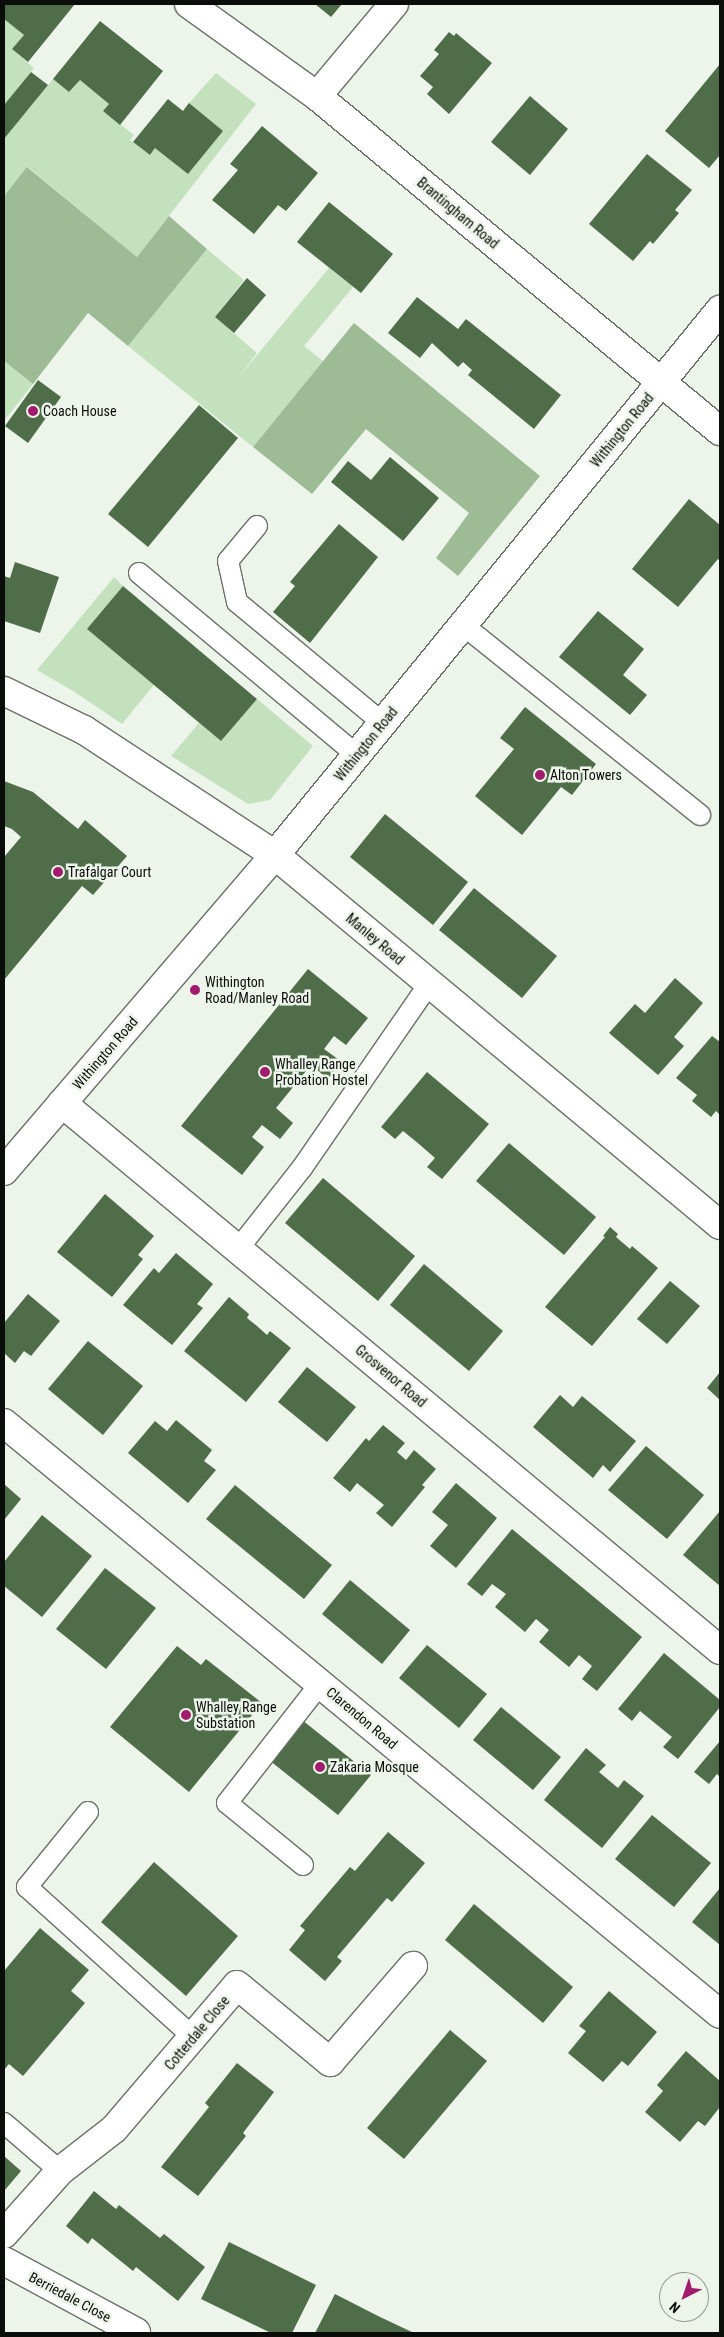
<!DOCTYPE html>
<style>
body{margin:0}
#map{position:relative;width:724px;height:2337px;overflow:hidden;background:#edf5eb;font-family:"Roboto Condensed",sans-serif}
div>[style]{position:absolute}
.green>*{inset:0;background:#c4e1be}
.forest>*{inset:0;background:#9dbc95}
.building>*{inset:0;background:#4f6d49}
.roads{filter:drop-shadow(1px 0 #6a7169) drop-shadow(-1px 0 #6a7169) drop-shadow(0 1px #6a7169) drop-shadow(0 -1px #6a7169)}
.service>*{height:20px;margin:-10px;padding:0 10px;transform-origin:10px;border-radius:10px;background:#fff}
.minor>*{height:28px;margin:-14px;padding:0 14px;transform-origin:14px;border-radius:14px;background:#fff}
.tertiary>*{height:28px;margin:-14px;padding:0 14px;transform-origin:14px;border-radius:14px;background:#fff}
.dots>*{width:14px;height:14px;translate:-50% -50%;box-sizing:border-box;border:2px solid #edf5eb;border-radius:50%}
span{translate:-50% -50%;white-space:nowrap;text-align:center;line-height:1.15;-webkit-text-stroke:5px #edf5eb;paint-order:stroke}
.street-label{font-size:14px;color:#0b0d0a}
.poi-label{font-size:14px;color:#0b0d0a}
.left{translate:0 -50%;text-align:left}
.frame{position:absolute;inset:0;border:5px solid #0b0d0a;pointer-events:none}
.north{position:absolute;left:659px;top:2272px;width:50px;height:50px;box-sizing:border-box;background:#edf5eb;border:1px solid #939891;border-radius:50%;rotate:221deg;font-size:14px;font-weight:700;line-height:20px;text-align:center;color:#0b0d0a}
.north::after{content:'';display:block;margin:auto;width:18px;height:22px;background:#a11c6c;clip-path:polygon(50% 0,100% 100%,50% 72%,0 100%)}
</style>
<div id="map">
<div class="green">
<div style="clip-path:polygon(4px 19px,24px 35px,12px 49px,34px 68px,4px 105px)"></div>
<div style="clip-path:polygon(216px 73px,256px 104px,137px 257px,28px 167px,4px 196px,4px 139px,53px 79px,69px 92px,80px 80px,109px 104px,103px 111px,134px 135px,130px 140px,150px 155px,189px 103px)"></div>
<div style="clip-path:polygon(207px 249px,244px 280px,215px 317px,257px 353px,239px 377px,329px 268px,353px 287px,304px 346px,323px 361px,253px 447px,128px 346px)"></div>
<div style="clip-path:polygon(4px 361px,33px 384px,4px 421px)"></div>
<div style="clip-path:polygon(114px 577px,123px 586px,88px 629px,154px 685px,122px 724px,73px 691px,37px 670px)"></div>
<div style="clip-path:polygon(257px 699px,313px 746px,270px 800px,248px 804px,171px 756px,199px 723px,221px 741px)"></div>
</div>
<div class="forest">
<div style="clip-path:polygon(27px 167px,137px 257px,169px 216px,207px 249px,128px 346px,88px 313px,33px 384px,4px 361px,4px 196px)"></div>
<div style="clip-path:polygon(354px 323px,540px 476px,458px 576px,436px 558px,469px 513px,366px 429px,312px 494px,253px 447px)"></div>
</div>
<div class="building">
<div style="clip-path:polygon(4px 4px,75px 4px,28px 62px,12px 49px,24px 35px,4px 19px)"></div>
<div style="clip-path:polygon(315px 4px,342px 4px,331px 17px)"></div>
<div style="clip-path:polygon(100px 21px,163px 71px,120px 125px,103px 111px,109px 104px,80px 80px,69px 92px,53px 79px)"></div>
<div style="clip-path:polygon(449px 32px,454px 36px,456px 33px,492px 63px,449px 114px,427px 94px,433px 87px,420px 76px,439px 54px,434px 50px)"></div>
<div style="clip-path:polygon(720px 64px,720px 155px,709px 168px,665px 131px)"></div>
<div style="clip-path:polygon(31px 72px,48px 85px,4px 139px,4px 105px)"></div>
<div style="clip-path:polygon(530px 96px,568px 129px,530px 175px,491px 142px)"></div>
<div style="clip-path:polygon(168px 99px,183px 111px,189px 103px,223px 131px,188px 174px,155px 148px,150px 155px,133px 142px)"></div>
<div style="clip-path:polygon(262px 126px,318px 173px,286px 211px,278px 205px,254px 234px,212px 200px,238px 170px,230px 164px)"></div>
<div style="clip-path:polygon(647px 154px,692px 190px,675px 210px,679px 213px,653px 244px,650px 241px,633px 261px,589px 224px)"></div>
<div style="clip-path:polygon(329px 202px,393px 254px,361px 293px,297px 242px)"></div>
<div style="clip-path:polygon(247px 278px,266px 295px,234px 333px,215px 317px)"></div>
<div style="clip-path:polygon(417px 297px,458px 329px,466px 319px,561px 395px,534px 429px,468px 375px,472px 370px,463px 362px,458px 367px,432px 343px,420px 358px,388px 333px)"></div>
<div style="clip-path:polygon(38px 380px,61px 397px,28px 443px,5px 426px)"></div>
<div style="clip-path:polygon(199px 405px,238px 438px,148px 547px,108px 514px)"></div>
<div style="clip-path:polygon(390px 457px,439px 498px,403px 541px,331px 482px,348px 461px,371px 480px)"></div>
<div style="clip-path:polygon(689px 499px,720px 525px,720px 561px,718px 559px,678px 607px,632px 569px)"></div>
<div style="clip-path:polygon(339px 524px,378px 557px,310px 643px,273px 612px,295px 586px,290px 582px)"></div>
<div style="clip-path:polygon(15px 562px,59px 577px,40px 633px,4px 621px,4px 576px,10px 578px)"></div>
<div style="clip-path:polygon(123px 586px,257px 699px,221px 741px,87px 629px)"></div>
<div style="clip-path:polygon(598px 611px,644px 649px,623px 675px,647px 695px,630px 715px,559px 657px)"></div>
<div style="clip-path:polygon(525px 707px,596px 764px,572px 795px,561px 787px,522px 835px,475px 796px,514px 749px,500px 738px)"></div>
<div style="clip-path:polygon(4px 781px,33px 792px,78px 829px,85px 820px,127px 856px,93px 895px,82px 886px,4px 980px,4px 857px,21px 837px,12px 829px,4px 826px)"></div>
<div style="clip-path:polygon(385px 814px,468px 882px,433px 925px,350px 857px)"></div>
<div style="clip-path:polygon(474px 888px,557px 956px,522px 998px,439px 930px)"></div>
<div style="clip-path:polygon(308px 969px,368px 1018px,346px 1045px,334px 1036px,324px 1049px,342px 1062px,328px 1079px,311px 1065px,276px 1108px,293px 1123px,280px 1139px,262px 1125px,252px 1137px,264px 1147px,242px 1175px,181px 1126px)"></div>
<div style="clip-path:polygon(675px 978px,703px 1003px,674px 1037px,684px 1046px,658px 1075px,609px 1033px,635px 1004px,645px 1013px)"></div>
<div style="clip-path:polygon(712px 1036px,720px 1042px,720px 1115px,716px 1111px,711px 1117px,692px 1101px,697px 1095px,676px 1078px)"></div>
<div style="clip-path:polygon(427px 1072px,489px 1124px,442px 1179px,427px 1167px,435px 1158px,419px 1144px,403px 1131px,395px 1139px,381px 1127px)"></div>
<div style="clip-path:polygon(509px 1143px,596px 1217px,564px 1255px,476px 1181px)"></div>
<div style="clip-path:polygon(323px 1178px,415px 1256px,378px 1301px,285px 1223px)"></div>
<div style="clip-path:polygon(105px 1194px,154px 1236px,138px 1255px,143px 1259px,112px 1297px,57px 1252px)"></div>
<div style="clip-path:polygon(610px 1227px,618px 1234px,616px 1237px,630px 1249px,632px 1246px,658px 1268px,592px 1346px,545px 1307px,605px 1237px,603px 1236px)"></div>
<div style="clip-path:polygon(176px 1253px,213px 1284px,197px 1304px,203px 1308px,172px 1345px,123px 1305px,154px 1268px,159px 1273px)"></div>
<div style="clip-path:polygon(424px 1264px,503px 1331px,469px 1371px,390px 1305px)"></div>
<div style="clip-path:polygon(670px 1281px,700px 1306px,667px 1344px,637px 1319px)"></div>
<div style="clip-path:polygon(28px 1294px,60px 1321px,31px 1356px,24px 1351px,15px 1363px,4px 1353px,4px 1323px)"></div>
<div style="clip-path:polygon(229px 1297px,249px 1314px,247px 1318px,257px 1326px,267px 1335px,270px 1331px,291px 1348px,246px 1402px,184px 1351px)"></div>
<div style="clip-path:polygon(88px 1341px,143px 1386px,103px 1435px,48px 1389px)"></div>
<div style="clip-path:polygon(307px 1367px,356px 1407px,327px 1442px,278px 1402px)"></div>
<div style="clip-path:polygon(720px 1372px,720px 1400px,707px 1388px)"></div>
<div style="clip-path:polygon(560px 1395px,573px 1407px,582px 1396px,636px 1441px,610px 1472px,603px 1465px,593px 1478px,533px 1427px)"></div>
<div style="clip-path:polygon(176px 1420px,212px 1450px,204px 1461px,216px 1470px,188px 1503px,128px 1453px,155px 1421px,167px 1431px)"></div>
<div style="clip-path:polygon(383px 1425px,405px 1443px,397px 1452px,406px 1460px,414px 1450px,436px 1469px,422px 1485px,425px 1487px,392px 1527px,376px 1513px,384px 1505px,357px 1483px,350px 1492px,333px 1478px,366px 1438px,369px 1441px)"></div>
<div style="clip-path:polygon(646px 1446px,704px 1495px,667px 1539px,608px 1490px)"></div>
<div style="clip-path:polygon(456px 1483px,497px 1518px,456px 1568px,430px 1546px,448px 1525px,432px 1512px)"></div>
<div style="clip-path:polygon(4px 1484px,21px 1499px,4px 1520px)"></div>
<div style="clip-path:polygon(235px 1485px,332px 1565px,304px 1599px,206px 1519px)"></div>
<div style="clip-path:polygon(720px 1511px,720px 1586px,683px 1555px)"></div>
<div style="clip-path:polygon(42px 1515px,92px 1556px,42px 1617px,4px 1586px,4px 1562px)"></div>
<div style="clip-path:polygon(512px 1529px,642px 1637px,597px 1691px,582px 1679px,592px 1666px,579px 1655px,569px 1667px,539px 1642px,549px 1630px,536px 1619px,525px 1632px,495px 1607px,506px 1594px,492px 1584px,482px 1596px,467px 1584px)"></div>
<div style="clip-path:polygon(105px 1568px,156px 1608px,106px 1669px,56px 1629px)"></div>
<div style="clip-path:polygon(350px 1580px,410px 1630px,382px 1664px,322px 1614px)"></div>
<div style="clip-path:polygon(427px 1645px,487px 1694px,459px 1728px,399px 1678px)"></div>
<div style="clip-path:polygon(177px 1646px,201px 1665px,206px 1659px,262px 1703px,189px 1792px,110px 1727px)"></div>
<div style="clip-path:polygon(664px 1653px,720px 1700px,720px 1707px,678px 1759px,663px 1747px,672px 1737px,640px 1711px,632px 1721px,618px 1709px)"></div>
<div style="clip-path:polygon(501px 1707px,561px 1757px,533px 1790px,473px 1740px)"></div>
<div style="clip-path:polygon(302px 1720px,371px 1775px,338px 1815px,269px 1760px)"></div>
<div style="clip-path:polygon(720px 1741px,720px 1777px,717px 1774px,709px 1784px,694px 1772px)"></div>
<div style="clip-path:polygon(586px 1748px,606px 1765px,599px 1772px,618px 1788px,624px 1780px,644px 1796px,602px 1848px,544px 1800px)"></div>
<div style="clip-path:polygon(652px 1815px,711px 1863px,674px 1907px,615px 1859px)"></div>
<div style="clip-path:polygon(388px 1832px,425px 1863px,392px 1902px,387px 1898px,337px 1957px,342px 1961px,325px 1981px,289px 1950px,305px 1930px,300px 1926px,350px 1867px,355px 1871px)"></div>
<div style="clip-path:polygon(154px 1862px,238px 1936px,186px 1996px,101px 1922px)"></div>
<div style="clip-path:polygon(720px 1888px,720px 1945px,692px 1922px)"></div>
<div style="clip-path:polygon(474px 1904px,573px 1987px,543px 2023px,445px 1940px)"></div>
<div style="clip-path:polygon(40px 1928px,89px 1970px,71px 1991px,85px 2003px,23px 2076px,9px 2064px,4px 2070px,4px 1971px)"></div>
<div style="clip-path:polygon(609px 1991px,657px 2032px,628px 2066px,622px 2061px,603px 2082px,568px 2053px,586px 2031px,579px 2026px)"></div>
<div style="clip-path:polygon(450px 2030px,487px 2061px,404px 2159px,367px 2128px)"></div>
<div style="clip-path:polygon(686px 2051px,720px 2081px,720px 2107px,705px 2126px,698px 2121px,680px 2142px,645px 2112px,663px 2091px,657px 2085px)"></div>
<div style="clip-path:polygon(237px 2063px,274px 2092px,243px 2133px,246px 2136px,198px 2196px,161px 2167px,209px 2107px,205px 2103px)"></div>
<div style="clip-path:polygon(4px 2156px,21px 2171px,4px 2191px)"></div>
<div style="clip-path:polygon(94px 2191px,116px 2209px,119px 2205px,160px 2238px,164px 2234px,205px 2267px,178px 2301px,136px 2267px,133px 2271px,92px 2238px,88px 2244px,66px 2226px)"></div>
<div style="clip-path:polygon(229px 2242px,316px 2285px,292px 2333px,271px 2333px,201px 2299px)"></div>
<div style="clip-path:polygon(335px 2294px,378px 2316px,414px 2333px,315px 2333px)"></div>
</div>
<div class="roads">
<div class="service">
<div style="left:257px;top:526px;width:45px;rotate:129.6deg"></div>
<div style="left:228px;top:561px;width:42px;rotate:77.6deg"></div>
<div style="left:237px;top:602px;width:190px;rotate:39.7deg"></div>
<div style="left:139px;top:573px;width:284px;rotate:39.9deg"></div>
<div style="left:463px;top:625px;width:304px;rotate:38.7deg"></div>
<div style="left:238px;top:1249px;width:103px;rotate:-51.7deg"></div>
<div style="left:302px;top:1168px;width:224px;rotate:-55.4deg"></div>
<div style="left:88px;top:1812px;width:97px;rotate:129.1deg"></div>
<div style="left:27px;top:1887px;width:224px;rotate:42.1deg"></div>
<div style="left:303px;top:1865px;width:98px;rotate:-140.8deg"></div>
<div style="left:227px;top:1803px;width:151px;rotate:-52deg"></div>
<div style="left:4px;top:2123px;width:74px;rotate:40.6deg"></div>
</div>
<div class="minor">
<div style="left:189px;top:4px;width:158px;rotate:35.7deg"></div>
<div style="left:317px;top:96px;width:524px;rotate:39.74deg"></div>
<div style="left:317px;top:96px;width:120px;rotate:-50.1deg"></div>
<div style="left:4px;top:691px;width:89px;rotate:26deg"></div>
<div style="left:84px;top:730px;width:228px;rotate:33.2deg"></div>
<div style="left:275px;top:855px;width:579px;rotate:39.74deg"></div>
<div style="left:62px;top:1103px;width:856px;rotate:39.74deg"></div>
<div style="left:4px;top:1423px;width:928px;rotate:39.54deg"></div>
<div style="left:4px;top:2234px;width:84px;rotate:-48.4deg"></div>
<div style="left:60px;top:2171px;width:68px;rotate:-37.9deg"></div>
<div style="left:114px;top:2129px;width:189px;rotate:-49.5deg"></div>
<div style="left:237px;top:1985px;width:121px;rotate:39.6deg"></div>
<div style="left:330px;top:2062px;width:127px;rotate:-49.2deg"></div>
<div style="left:4px;top:2261px;width:150px;rotate:28.3deg"></div>
</div>
<div class="tertiary">
<div style="left:4px;top:1171px;width:416px;rotate:-49.4deg"></div>
<div style="left:275px;top:855px;width:704px;rotate:-50.77deg"></div>
</div>
</div>
<div class="dots">
<div style="left:33px;top:411px;background:#a11c6c"></div>
<div style="left:540px;top:775px;background:#a11c6c"></div>
<div style="left:58px;top:872px;background:#a11c6c"></div>
<div style="left:195px;top:990px;background:#a11c6c"></div>
<div style="left:265px;top:1072px;background:#a11c6c"></div>
<div style="left:186px;top:1715px;background:#a11c6c"></div>
<div style="left:320px;top:1767px;background:#a11c6c"></div>
</div>
<div class="street-label">
<span style="left:458px;top:213px;rotate:40deg">Brantingham Road</span>
<span style="left:622px;top:430px;rotate:-51deg">Withington Road</span>
<span style="left:366px;top:744px;rotate:-51deg">Withington Road</span>
<span style="left:375px;top:939px;rotate:40deg">Manley Road</span>
<span style="left:105px;top:1053px;rotate:-49deg">Withington Road</span>
<span style="left:391px;top:1376px;rotate:40deg">Grosvenor Road</span>
<span style="left:362px;top:1718px;rotate:40deg">Clarendon Road</span>
<span style="left:197px;top:2033px;rotate:-50deg">Cotterdale Close</span>
<span style="left:70px;top:2297px;rotate:28deg">Berriedale Close</span>
</div>
<div class="poi-label">
<span class="left" style="left:43px;top:411px">Coach House</span>
<span class="left" style="left:550px;top:775px">Alton Towers</span>
<span class="left" style="left:68px;top:872px">Trafalgar Court</span>
<span class="left" style="left:205px;top:990px">Withington<br>Road/Manley Road</span>
<span class="left" style="left:275px;top:1072px">Whalley Range<br>Probation Hostel</span>
<span class="left" style="left:196px;top:1715px">Whalley Range<br>Substation</span>
<span class="left" style="left:330px;top:1767px">Zakaria Mosque</span>
</div>
<div class="frame"></div>
<div class="north">N</div>
</div>
